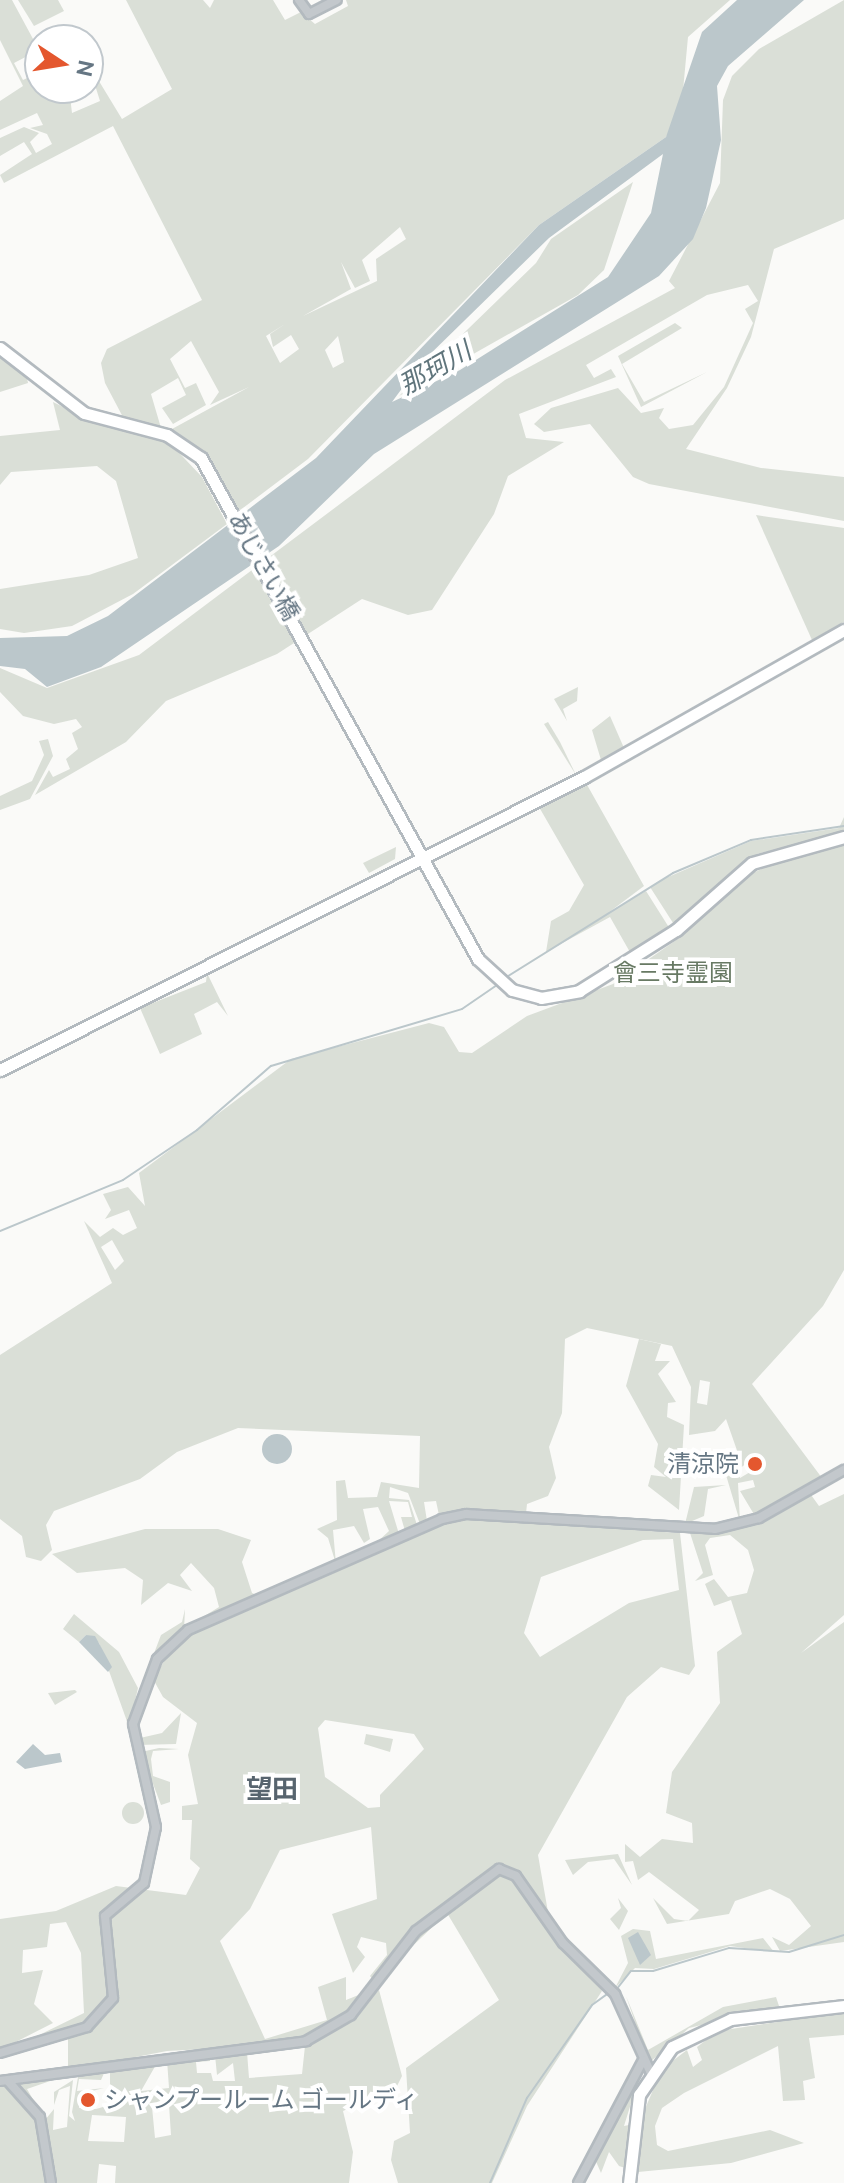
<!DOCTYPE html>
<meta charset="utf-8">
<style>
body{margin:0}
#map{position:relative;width:844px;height:2183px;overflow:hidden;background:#fafaf8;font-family:Ubuntu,"Noto Sans JP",sans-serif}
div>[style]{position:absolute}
.green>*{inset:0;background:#dadfd7}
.round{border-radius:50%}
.water>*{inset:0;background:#bbc7cb}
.stream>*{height:2px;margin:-1px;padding:0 1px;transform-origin:1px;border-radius:1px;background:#bbc7cb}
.roads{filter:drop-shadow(2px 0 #b3babf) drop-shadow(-2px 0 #b3babf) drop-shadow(0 2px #b3babf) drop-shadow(0 -2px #b3babf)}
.street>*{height:8px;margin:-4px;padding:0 4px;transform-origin:4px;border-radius:4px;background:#c3c8cc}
.secondary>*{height:11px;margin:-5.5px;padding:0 5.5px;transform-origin:5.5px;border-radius:5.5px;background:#fff}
.dots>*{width:22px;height:22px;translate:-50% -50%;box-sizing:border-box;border:4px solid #fff;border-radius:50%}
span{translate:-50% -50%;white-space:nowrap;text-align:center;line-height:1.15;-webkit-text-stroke:8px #fff;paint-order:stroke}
.street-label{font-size:24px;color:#657683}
.park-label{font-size:24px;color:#687a64}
.poi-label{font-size:24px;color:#657683}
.right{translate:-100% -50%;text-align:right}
.left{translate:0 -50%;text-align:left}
.water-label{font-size:26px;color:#60757c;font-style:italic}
.neighbourhood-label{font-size:26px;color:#57646e;font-weight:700}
.north{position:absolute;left:24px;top:24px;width:80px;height:80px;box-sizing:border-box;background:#fff;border:2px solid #c1c8cd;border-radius:50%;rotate:102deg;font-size:22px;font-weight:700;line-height:32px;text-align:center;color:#657683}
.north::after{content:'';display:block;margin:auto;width:28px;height:36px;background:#e4572e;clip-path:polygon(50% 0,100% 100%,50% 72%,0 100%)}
</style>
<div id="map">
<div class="green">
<div style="clip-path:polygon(evenodd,0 0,12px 0,39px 50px,14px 63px,23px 80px,40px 72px,40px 88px,69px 88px,72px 113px,100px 101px,88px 63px,122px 119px,172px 89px,126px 0,203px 0,210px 8px,214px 0,273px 0,285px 20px,301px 12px,315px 24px,348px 6px,346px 0,730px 0,688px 37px,681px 112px,666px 137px,539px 225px,308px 459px,239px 511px,206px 456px,172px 429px,249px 387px,210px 405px,219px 392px,191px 341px,170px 359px,185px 388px,196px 383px,206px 405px,173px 424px,162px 408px,186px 395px,178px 378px,151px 394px,161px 428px,125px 421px,105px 383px,101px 363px,107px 349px,202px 300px,113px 126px,4px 183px,0 175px,32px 154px,24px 142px,0 156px,0 138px,24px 127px,39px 133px,30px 142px,36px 153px,52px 144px,47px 134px,30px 128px,43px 125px,37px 113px,0 130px,0 101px,23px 86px,0 40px,0 0,400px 227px,406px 239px,376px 259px,377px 281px,303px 316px,351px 289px,341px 262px,355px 288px,370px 281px,362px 260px,400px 227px,0 0,285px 324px,270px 334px,273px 347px,291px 335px,299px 349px,280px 363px,266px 336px,285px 324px,0 0,338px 336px,344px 362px,333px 368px,325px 350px,338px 336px)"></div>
<div style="clip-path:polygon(18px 0,58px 0,64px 11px,34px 26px)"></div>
<div style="clip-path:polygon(844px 0,844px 219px,774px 249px,751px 337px,727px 388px,686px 449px,761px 468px,844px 477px,844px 521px,649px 484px,633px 477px,590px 424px,544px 432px,534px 424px,551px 408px,618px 388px,641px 413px,664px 408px,659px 418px,669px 429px,693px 425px,724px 387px,753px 323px,745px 309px,758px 301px,748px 285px,707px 295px,586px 365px,594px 378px,611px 369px,616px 377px,519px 414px,526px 438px,564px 442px,508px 476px,494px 514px,432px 610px,408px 615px,362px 599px,277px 654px,166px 701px,126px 742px,35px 795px,49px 770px,53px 777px,70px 769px,66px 759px,78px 749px,72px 733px,82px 727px,76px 719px,54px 724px,23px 716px,0 692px,0 668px,47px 688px,139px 655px,505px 380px,675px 288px,669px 281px,720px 183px,723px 100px,732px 76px,759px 49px)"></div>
<div style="clip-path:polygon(633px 182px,604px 270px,578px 295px,399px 396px,536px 263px,551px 239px)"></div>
<div style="clip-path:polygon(675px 323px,682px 328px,622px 364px,644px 402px,707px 372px,641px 407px,618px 356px)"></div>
<div style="clip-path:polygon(0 350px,26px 373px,28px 383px,0 392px)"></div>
<div style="clip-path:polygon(53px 402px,100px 425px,168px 441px,202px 477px,227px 524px,133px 594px,72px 626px,24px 633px,0 629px,0 589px,89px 575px,138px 558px,116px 481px,97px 466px,11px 472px,0 485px,0 436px,60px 430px)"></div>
<div style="clip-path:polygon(756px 515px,844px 528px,844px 622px,812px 640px)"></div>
<div style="clip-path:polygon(578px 687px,577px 701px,563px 709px,567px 721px,554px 699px)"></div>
<div style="clip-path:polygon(610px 716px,624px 748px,581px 773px,601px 760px,592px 730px)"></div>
<div style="clip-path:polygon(548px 722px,560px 742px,576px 775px,544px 724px)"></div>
<div style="clip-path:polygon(48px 739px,53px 756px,30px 799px,0 810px,0 796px,32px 781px,44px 755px,39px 741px)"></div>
<div style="clip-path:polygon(586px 783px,644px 886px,608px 913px,646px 891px,670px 929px,631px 954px,610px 917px,546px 952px,551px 921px,569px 911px,584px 885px,539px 807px)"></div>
<div style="clip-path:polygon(evenodd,844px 817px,844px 1270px,823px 1306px,752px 1384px,822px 1478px,755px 1516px,740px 1491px,755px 1487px,753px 1480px,738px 1483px,740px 1522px,726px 1475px,715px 1471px,740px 1459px,726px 1419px,715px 1431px,689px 1435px,691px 1387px,672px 1346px,587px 1328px,565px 1339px,562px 1413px,549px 1447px,556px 1478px,548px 1496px,527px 1504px,525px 1523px,680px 1533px,695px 1666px,689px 1675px,661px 1667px,627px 1697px,538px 1855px,548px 1912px,602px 1991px,527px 2106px,492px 2183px,398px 2183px,391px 2160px,394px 2141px,410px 2133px,406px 2068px,499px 2000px,447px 1913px,375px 1982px,370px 1976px,387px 1955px,386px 1943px,361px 1937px,357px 1947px,365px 1957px,353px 1973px,332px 1914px,377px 1899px,371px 1827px,280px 1850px,250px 1909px,220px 1941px,265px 2039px,327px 2020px,318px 1987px,346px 1977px,346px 2000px,371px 1990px,324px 2032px,281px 2045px,167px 2051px,68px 2070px,68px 2038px,108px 2014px,118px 1980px,112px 1967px,108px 2003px,82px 2026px,33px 2038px,84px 2013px,81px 1953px,66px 1922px,50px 1924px,47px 1947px,23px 1950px,22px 1973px,43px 1970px,34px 2004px,53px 2023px,0 2050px,0 1919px,56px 1911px,116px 1886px,186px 1895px,200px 1868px,190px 1859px,192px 1820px,182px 1820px,182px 1806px,198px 1804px,188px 1755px,197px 1723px,163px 1697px,153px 1679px,176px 1642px,215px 1615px,193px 1623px,219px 1607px,214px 1588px,191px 1563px,180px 1575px,192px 1591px,168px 1583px,141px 1605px,143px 1580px,125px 1568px,77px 1573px,52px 1554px,145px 1529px,218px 1529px,251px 1540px,242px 1562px,252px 1593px,263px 1598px,440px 1520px,436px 1501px,424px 1502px,427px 1521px,420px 1524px,408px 1493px,390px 1487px,389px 1498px,409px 1500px,417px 1525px,405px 1531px,401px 1517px,412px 1517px,408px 1502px,389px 1501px,399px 1534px,375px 1544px,389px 1531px,378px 1507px,363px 1509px,370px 1539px,364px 1543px,354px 1526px,333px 1530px,336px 1564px,328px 1538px,317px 1529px,337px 1520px,336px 1481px,345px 1480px,348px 1498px,377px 1497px,381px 1482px,419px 1488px,420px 1436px,238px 1428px,177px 1452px,140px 1479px,54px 1511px,46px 1525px,52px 1550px,41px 1561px,26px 1557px,22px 1536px,0 1519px,0 1355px,112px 1283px,84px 1221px,100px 1237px,113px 1228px,123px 1235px,137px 1228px,129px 1210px,105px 1219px,111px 1210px,103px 1194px,128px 1187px,145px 1206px,139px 1173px,291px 1059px,429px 1023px,444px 1027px,459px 1052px,472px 1053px,527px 1016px,613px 984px,682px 936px,742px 878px,837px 834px,757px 854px,675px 926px,650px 887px,659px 881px,751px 841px,839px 828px,844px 817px,112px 1240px,124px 1261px,115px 1270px,101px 1247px,112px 1240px,844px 817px,700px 1380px,710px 1382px,707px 1405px,697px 1403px,700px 1380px,844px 817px,758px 1454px,762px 1465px,740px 1478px,738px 1470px,758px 1454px,844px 817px,673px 1539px,679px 1590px,629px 1603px,540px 1657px,524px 1633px,541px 1577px,643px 1540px,673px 1539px,844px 817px,325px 1720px,414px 1734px,424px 1749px,380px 1795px,380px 1807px,368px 1808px,325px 1777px,318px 1728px,325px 1720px)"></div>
<div style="clip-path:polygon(396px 847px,395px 859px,369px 873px,363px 863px)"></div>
<div style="clip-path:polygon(207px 973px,228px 1016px,217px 1002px,194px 1014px,202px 1034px,160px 1054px,140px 1008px,206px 982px)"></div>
<div style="clip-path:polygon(639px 1339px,661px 1344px,655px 1361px,670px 1361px,658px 1374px,676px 1402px,668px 1403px,667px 1417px,684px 1425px,679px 1510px,648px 1486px,651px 1475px,666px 1477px,654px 1467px,658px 1444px,626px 1386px)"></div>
<div style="clip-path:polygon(726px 1485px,708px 1489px,704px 1516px,685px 1524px,694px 1487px)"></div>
<div style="clip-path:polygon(809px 1492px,819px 1506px,844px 1494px,844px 1615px,801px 1653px,844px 1622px,844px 1942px,780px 1951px,772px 1937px,789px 1945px,811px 1926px,790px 1899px,770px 1889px,735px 1901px,729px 1914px,667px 1924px,653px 1898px,674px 1919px,688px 1921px,699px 1910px,649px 1872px,638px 1880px,633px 1861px,625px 1862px,625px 1844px,640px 1857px,662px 1839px,693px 1843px,692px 1823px,666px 1813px,672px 1772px,720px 1703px,717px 1652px,742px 1634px,731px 1600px,714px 1606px,705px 1584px,714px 1579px,728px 1597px,747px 1593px,754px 1570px,748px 1550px,730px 1535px,710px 1538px,705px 1545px,713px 1575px,695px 1581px,703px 1573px,690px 1533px,729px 1531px)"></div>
<div style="clip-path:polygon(185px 1609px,184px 1630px,148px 1669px,161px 1635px,182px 1622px)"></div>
<div style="clip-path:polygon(74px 1614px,119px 1652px,138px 1688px,129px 1727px,99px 1643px,86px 1635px,79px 1642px,63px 1629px)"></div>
<div style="clip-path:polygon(77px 1692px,55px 1705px,48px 1693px,75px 1690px)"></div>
<div style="clip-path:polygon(181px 1713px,176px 1744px,138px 1745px,140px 1738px,162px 1733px)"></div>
<div style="clip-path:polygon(366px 1734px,393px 1739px,390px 1752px,364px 1744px)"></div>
<div style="clip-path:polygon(159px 1748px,179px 1749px,153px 1751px,151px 1759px,153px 1776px,170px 1782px,170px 1802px,161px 1805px,141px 1752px)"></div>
<div class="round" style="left:122px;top:1802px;width:22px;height:22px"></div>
<div style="clip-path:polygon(618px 1854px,632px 1885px,614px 1859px,588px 1862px,573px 1875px,565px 1860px)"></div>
<div style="clip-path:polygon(618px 1898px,628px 1911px,619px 1930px,610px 1919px,621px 1908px)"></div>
<div style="clip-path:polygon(633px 1929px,650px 1931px,656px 1959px,763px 1938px,774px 1952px,730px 1946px,654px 1969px,635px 1968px,615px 1988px,628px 1963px,621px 1936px)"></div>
<div style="clip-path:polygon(evenodd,379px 1990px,402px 2076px,396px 2088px,343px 2111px,353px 2152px,349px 2183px,115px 2183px,116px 2166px,99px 2164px,97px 2183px,0 2183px,0 2079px,42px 2117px,15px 2084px,56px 2079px,27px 2089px,45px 2120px,54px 2109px,53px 2130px,67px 2127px,70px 2086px,59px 2090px,54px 2105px,54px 2092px,73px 2080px,69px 2116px,75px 2121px,72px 2112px,78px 2077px,105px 2071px,101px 2080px,79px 2079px,77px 2091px,104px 2088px,80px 2094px,79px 2108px,96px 2109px,110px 2105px,110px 2071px,157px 2063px,141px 2091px,169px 2088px,167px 2060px,210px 2053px,210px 2061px,196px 2062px,197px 2073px,211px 2073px,213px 2081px,235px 2081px,233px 2063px,217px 2075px,215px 2055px,247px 2052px,249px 2078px,302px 2074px,305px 2046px,350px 2020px,379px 1990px,169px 2105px,171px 2135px,155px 2138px,152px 2107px,169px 2105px,379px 1990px,92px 2115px,126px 2117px,124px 2142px,88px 2141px,92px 2115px)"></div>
<div style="clip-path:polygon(626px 1996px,648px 2050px,723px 2007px,776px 1997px,779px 2006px,689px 2028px,649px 2063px)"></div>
<div style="clip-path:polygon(844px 2012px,844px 2035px,809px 2038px,815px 2078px,803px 2081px,805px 2100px,783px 2101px,778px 2046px,684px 2093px,662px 2108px,655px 2126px,657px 2145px,668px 2151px,770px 2130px,804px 2143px,731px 2163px,638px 2172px,619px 2166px,609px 2152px,601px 2173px,594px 2157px,641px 2071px,624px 2126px,639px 2123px,662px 2069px,687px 2050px,693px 2067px,702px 2060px,697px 2047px,718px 2031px)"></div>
</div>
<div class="water">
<div style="clip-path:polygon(evenodd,737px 0,804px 0,728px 66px,717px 86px,721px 140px,706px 208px,693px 239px,659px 276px,374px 454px,279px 546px,101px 667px,47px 687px,25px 669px,0 666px,0 638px,67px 636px,108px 616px,316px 458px,539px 225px,666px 137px,702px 32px,737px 0,663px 154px,651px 213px,608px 277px,460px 370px,392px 402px,420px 364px,549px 238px,663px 154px)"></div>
<div class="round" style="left:262px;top:1434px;width:30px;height:30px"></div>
<div style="clip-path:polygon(86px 1635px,95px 1636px,112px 1667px,108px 1672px,79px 1642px)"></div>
<div style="clip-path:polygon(33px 1744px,45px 1755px,60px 1753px,62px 1762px,25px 1769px,16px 1762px)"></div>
<div style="clip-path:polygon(638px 1932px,651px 1955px,640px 1965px,628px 1938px)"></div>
</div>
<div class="stream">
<div style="left:505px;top:978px;width:198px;rotate:-32deg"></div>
<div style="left:673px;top:873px;width:85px;rotate:-22.9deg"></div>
<div style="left:751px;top:840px;width:94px;rotate:-8.6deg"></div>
<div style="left:0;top:1231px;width:133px;rotate:-22.5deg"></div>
<div style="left:123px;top:1180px;width:89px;rotate:-34deg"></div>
<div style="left:197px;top:1130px;width:98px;rotate:-40.9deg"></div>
<div style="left:271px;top:1066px;width:199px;rotate:-16.6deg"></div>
<div style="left:462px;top:1009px;width:42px;rotate:-34.4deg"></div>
<div style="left:616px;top:1990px;width:24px;rotate:-52deg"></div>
<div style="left:631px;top:1971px;width:22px"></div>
<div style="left:653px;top:1971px;width:79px;rotate:-16.8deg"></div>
<div style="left:729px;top:1948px;width:60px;rotate:3.8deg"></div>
<div style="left:789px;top:1952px;width:58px;rotate:-17.2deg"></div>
<div style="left:490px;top:2183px;width:93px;rotate:-66.5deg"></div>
<div style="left:527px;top:2098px;width:113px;rotate:-55deg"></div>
<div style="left:592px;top:2005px;width:22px;rotate:-36deg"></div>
</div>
<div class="roads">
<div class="street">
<div style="left:299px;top:0;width:17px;rotate:54deg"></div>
<div style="left:309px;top:14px;width:31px;rotate:-27deg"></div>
<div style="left:0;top:2053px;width:91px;rotate:-16.6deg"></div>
<div style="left:87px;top:2027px;width:39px;rotate:-48deg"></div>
<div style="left:113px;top:1998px;width:82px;rotate:-95.6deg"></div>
<div style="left:105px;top:1916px;width:51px;rotate:-40.2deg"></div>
<div style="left:144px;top:1883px;width:57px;rotate:-77.9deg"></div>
<div style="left:156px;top:1827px;width:106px;rotate:-102.6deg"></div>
<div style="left:133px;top:1724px;width:69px;rotate:-69.7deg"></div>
<div style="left:157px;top:1659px;width:42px;rotate:-43.1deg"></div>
<div style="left:188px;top:1630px;width:277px;rotate:-23.6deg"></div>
<div style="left:442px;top:1519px;width:25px;rotate:-12deg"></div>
<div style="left:466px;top:1514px;width:249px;rotate:3.4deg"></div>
<div style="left:715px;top:1529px;width:45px;rotate:-14deg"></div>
<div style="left:759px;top:1518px;width:98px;rotate:-29.5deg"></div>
<div style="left:0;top:2081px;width:309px;rotate:-7.4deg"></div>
<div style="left:306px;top:2041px;width:52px;rotate:-30deg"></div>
<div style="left:351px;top:2015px;width:106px;rotate:-52.3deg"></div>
<div style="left:416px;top:1931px;width:104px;rotate:-36.8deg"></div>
<div style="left:499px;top:1869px;width:18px;rotate:22deg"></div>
<div style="left:516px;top:1876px;width:82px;rotate:55deg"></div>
<div style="left:563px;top:1943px;width:73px;rotate:44.4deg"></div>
<div style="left:615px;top:1994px;width:85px;rotate:65.6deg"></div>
<div style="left:8px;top:2081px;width:48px;rotate:48.4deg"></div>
<div style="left:40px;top:2117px;width:67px;rotate:80.5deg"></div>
<div style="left:578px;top:2183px;width:139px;rotate:-62.1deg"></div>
</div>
<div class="secondary">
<div style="left:0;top:348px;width:106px;rotate:37.7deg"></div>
<div style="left:84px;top:413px;width:86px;rotate:14.8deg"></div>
<div style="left:167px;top:435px;width:41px;rotate:34.1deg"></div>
<div style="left:201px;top:458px;width:572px;rotate:61.06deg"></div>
<div style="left:478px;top:959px;width:46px;rotate:42.4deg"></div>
<div style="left:512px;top:990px;width:30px;rotate:15deg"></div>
<div style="left:541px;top:998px;width:39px;rotate:-10deg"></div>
<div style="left:579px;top:991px;width:115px;rotate:-32.2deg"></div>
<div style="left:676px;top:930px;width:101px;rotate:-41.4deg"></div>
<div style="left:752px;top:863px;width:96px;rotate:-15.8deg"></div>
<div style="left:0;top:1070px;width:653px;rotate:-26.64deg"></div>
<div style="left:584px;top:777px;width:299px;rotate:-29.5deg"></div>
<div style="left:629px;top:2183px;width:89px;rotate:-83.5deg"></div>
<div style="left:639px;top:2095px;width:58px;rotate:-55.5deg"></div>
<div style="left:672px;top:2047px;width:65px;rotate:-25.4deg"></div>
<div style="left:731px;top:2019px;width:114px;rotate:-6.6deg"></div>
</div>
</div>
<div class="dots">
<div style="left:755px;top:1464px;background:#e4572e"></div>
<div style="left:88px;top:2100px;background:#e4572e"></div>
</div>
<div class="street-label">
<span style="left:264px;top:566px;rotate:61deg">あじさい橋</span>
</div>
<div class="park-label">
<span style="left:673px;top:973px">會三寺霊園</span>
</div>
<div class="poi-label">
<span class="right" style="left:739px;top:1464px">清涼院</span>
<span class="left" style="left:104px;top:2100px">シャンプールーム ゴールディ</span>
</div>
<div class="water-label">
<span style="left:435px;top:368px;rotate:-30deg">那珂川</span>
</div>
<div class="neighbourhood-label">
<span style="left:272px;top:1789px">望田</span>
</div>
<div class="north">N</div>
</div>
